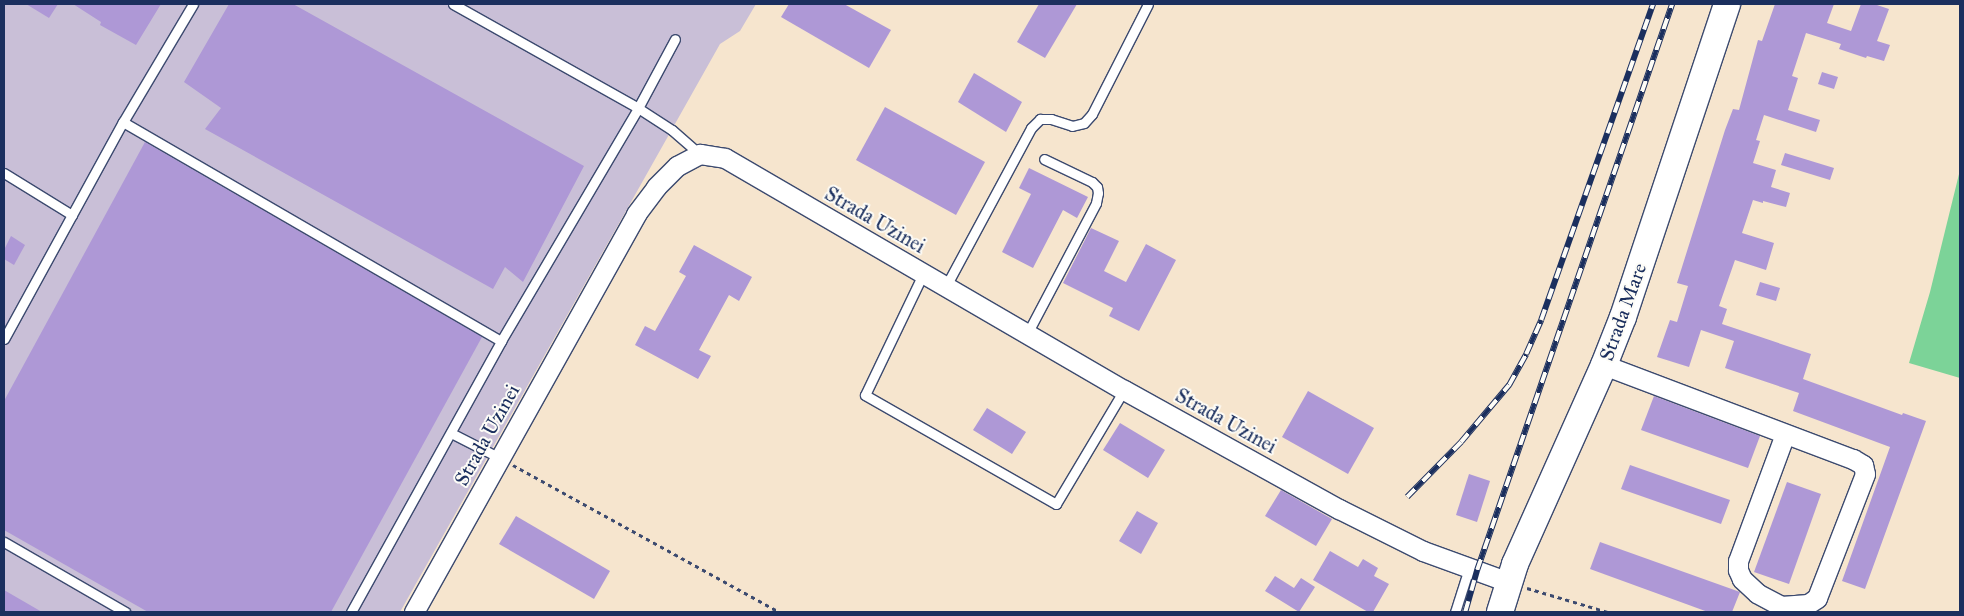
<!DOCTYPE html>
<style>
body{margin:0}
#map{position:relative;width:1964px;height:616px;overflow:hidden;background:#f6e5ce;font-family:"IM FELL Great Primer",serif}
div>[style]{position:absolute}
.industrial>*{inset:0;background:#c9bfd7}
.green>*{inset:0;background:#7cd398}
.building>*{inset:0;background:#ae98d6}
.path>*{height:3px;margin-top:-1.5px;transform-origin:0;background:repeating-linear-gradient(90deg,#3c4a6f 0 4px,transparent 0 8px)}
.roads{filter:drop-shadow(1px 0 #3c4a6f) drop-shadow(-1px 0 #3c4a6f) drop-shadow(0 1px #3c4a6f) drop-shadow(0 -1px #3c4a6f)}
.lane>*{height:9px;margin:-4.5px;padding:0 4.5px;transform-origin:4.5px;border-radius:4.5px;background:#fff}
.street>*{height:19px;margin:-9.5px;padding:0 9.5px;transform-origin:9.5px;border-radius:9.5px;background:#fff}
.secondary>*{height:26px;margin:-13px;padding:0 13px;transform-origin:13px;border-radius:13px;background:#fff}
.rail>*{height:5.5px;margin-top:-2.75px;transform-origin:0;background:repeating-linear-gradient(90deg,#fdfcf7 0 11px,#1b2f5e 0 22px);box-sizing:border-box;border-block:1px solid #1b2f5e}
span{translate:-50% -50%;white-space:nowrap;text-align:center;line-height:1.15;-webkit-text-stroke:4px #fdfcf7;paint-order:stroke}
.street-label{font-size:20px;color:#1b2f5e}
.frame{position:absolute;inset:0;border:5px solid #1b2f5e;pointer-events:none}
</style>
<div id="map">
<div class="industrial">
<div style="clip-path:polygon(4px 4px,756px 4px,740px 31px,720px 44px,400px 612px,4px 612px)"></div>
</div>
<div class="green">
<div style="clip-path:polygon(1960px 170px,1960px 378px,1909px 363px,1930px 292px)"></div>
</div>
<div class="building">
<div style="clip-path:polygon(26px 4px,58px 4px,49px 18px)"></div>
<div style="clip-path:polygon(73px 4px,161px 4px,136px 45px,100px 25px,101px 22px)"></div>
<div style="clip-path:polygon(229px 4px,293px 4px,584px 166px,523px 282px,505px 267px,493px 289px,205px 129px,221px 108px,184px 82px)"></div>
<div style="clip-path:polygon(789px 4px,844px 4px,891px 30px,869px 68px,781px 17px)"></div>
<div style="clip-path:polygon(1039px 4px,1077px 4px,1045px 58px,1017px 42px)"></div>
<div style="clip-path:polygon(1775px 4px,1834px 4px,1827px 23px,1851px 31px,1861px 4px,1874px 4px,1889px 9px,1877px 41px,1890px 45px,1884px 61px,1867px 56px,1866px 58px,1839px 49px,1841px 44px,1806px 33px,1792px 76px,1798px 78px,1788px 110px,1820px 120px,1816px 132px,1764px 115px,1756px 140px,1760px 141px,1753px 163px,1776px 170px,1771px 187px,1790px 193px,1786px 207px,1763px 201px,1763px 203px,1753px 200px,1742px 233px,1774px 243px,1766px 270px,1735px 260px,1719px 306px,1727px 309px,1722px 324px,1811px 354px,1803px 379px,1902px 415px,1903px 413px,1926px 421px,1865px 589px,1842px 581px,1890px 447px,1793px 411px,1799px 393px,1725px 368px,1734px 341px,1701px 330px,1689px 367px,1657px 357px,1670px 320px,1677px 322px,1688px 286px,1677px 283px,1725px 130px,1733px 109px,1739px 110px,1758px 40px,1762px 41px)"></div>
<div style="clip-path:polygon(1822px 72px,1838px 77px,1834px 89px,1818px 84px)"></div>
<div style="clip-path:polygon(974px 73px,1022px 102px,1006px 132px,958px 102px)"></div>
<div style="clip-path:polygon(885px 107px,985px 162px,956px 215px,856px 160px)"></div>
<div style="clip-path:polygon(145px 142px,482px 337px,331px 612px,148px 612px,4px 530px,4px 401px)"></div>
<div style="clip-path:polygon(1785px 153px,1834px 168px,1830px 180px,1781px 165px)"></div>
<div style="clip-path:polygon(1029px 168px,1088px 197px,1077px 218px,1063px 210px,1033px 268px,1002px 252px,1031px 194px,1019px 188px)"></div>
<div style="clip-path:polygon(1091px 228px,1119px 241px,1104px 271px,1126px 282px,1146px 244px,1176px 260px,1139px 331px,1109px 316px,1113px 308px,1063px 283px)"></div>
<div style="clip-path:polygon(11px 236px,25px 245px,14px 265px,4px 259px,4px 250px)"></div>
<div style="clip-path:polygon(694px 245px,752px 277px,739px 301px,729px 295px,699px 350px,711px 356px,698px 379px,635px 345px,645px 326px,655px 331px,686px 276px,679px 272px)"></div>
<div style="clip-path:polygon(1760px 282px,1780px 288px,1776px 301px,1756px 295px)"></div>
<div style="clip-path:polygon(1308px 391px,1374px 428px,1348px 474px,1282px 437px)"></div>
<div style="clip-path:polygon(1654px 396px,1760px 436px,1748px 468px,1641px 430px)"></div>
<div style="clip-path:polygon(987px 408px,1026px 432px,1012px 454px,973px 430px)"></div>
<div style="clip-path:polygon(1120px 423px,1165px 450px,1148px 478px,1103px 450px)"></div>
<div style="clip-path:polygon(1630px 465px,1730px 500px,1721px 524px,1621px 489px)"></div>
<div style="clip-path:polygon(1469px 474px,1490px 481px,1477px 522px,1456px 515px)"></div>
<div style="clip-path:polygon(1787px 482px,1821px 494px,1789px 584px,1754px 572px)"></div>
<div style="clip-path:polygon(1281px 490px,1332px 519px,1316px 546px,1265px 516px)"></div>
<div style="clip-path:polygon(1137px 511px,1158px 523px,1141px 554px,1119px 541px)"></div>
<div style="clip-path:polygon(516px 516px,610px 571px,594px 599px,499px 544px)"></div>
<div style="clip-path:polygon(1600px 542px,1740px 592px,1732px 612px,1708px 612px,1590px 569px)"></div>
<div style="clip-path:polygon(1330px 551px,1358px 567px,1363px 559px,1378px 568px,1374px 576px,1389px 584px,1373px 612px,1368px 612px,1313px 580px)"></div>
<div style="clip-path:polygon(1275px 576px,1294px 588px,1301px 578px,1315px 587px,1299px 612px,1265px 591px)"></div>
<div style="clip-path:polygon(4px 590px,42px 612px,4px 612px)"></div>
</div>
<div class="path">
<div style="left:513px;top:465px;width:304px;rotate:28.9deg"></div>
<div style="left:1527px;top:588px;width:84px;rotate:16.5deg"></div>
</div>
<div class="roads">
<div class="lane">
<div style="left:453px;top:4px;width:212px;rotate:29.3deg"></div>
<div style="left:638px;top:108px;width:40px;rotate:32.9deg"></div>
<div style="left:672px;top:130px;width:37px;rotate:41deg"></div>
<div style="left:123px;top:122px;width:437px;rotate:30.1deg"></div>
<div style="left:4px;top:173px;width:80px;rotate:31.7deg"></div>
<div style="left:923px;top:274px;width:134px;rotate:115.6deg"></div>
<div style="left:865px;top:395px;width:220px;rotate:29.7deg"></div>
<div style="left:1056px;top:504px;width:133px;rotate:-59.2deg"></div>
<div style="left:946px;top:286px;width:179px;rotate:-61.7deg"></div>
<div style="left:1031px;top:128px;width:13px;rotate:-45deg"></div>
<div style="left:1040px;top:119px;width:11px"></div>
<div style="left:1051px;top:119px;width:22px;rotate:18deg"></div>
<div style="left:1072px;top:126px;width:12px;rotate:-14deg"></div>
<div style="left:1084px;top:123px;width:12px;rotate:-48deg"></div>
<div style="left:1092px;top:114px;width:123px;rotate:-63deg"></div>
<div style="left:1027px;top:334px;width:148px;rotate:-62.2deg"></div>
<div style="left:1096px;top:203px;width:10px;rotate:-79deg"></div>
<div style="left:1098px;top:193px;width:6px;rotate:-99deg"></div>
<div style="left:1097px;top:187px;width:7px;rotate:-135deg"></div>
<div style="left:1092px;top:182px;width:53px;rotate:-154.4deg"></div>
<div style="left:4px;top:339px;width:247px;rotate:-61.3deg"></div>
<div style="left:123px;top:122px;width:137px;rotate:-59.3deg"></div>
<div style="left:451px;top:433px;width:55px;rotate:27deg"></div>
<div style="left:4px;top:542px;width:140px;rotate:30deg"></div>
<div style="left:351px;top:612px;width:310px;rotate:-61deg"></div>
<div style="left:501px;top:341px;width:270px;rotate:-59.5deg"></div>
<div style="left:638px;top:108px;width:78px;rotate:-61.8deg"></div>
<div style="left:1455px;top:612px;width:46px;rotate:-72.3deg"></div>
</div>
<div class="street">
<div style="left:1604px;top:365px;width:266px;rotate:20.7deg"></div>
<div style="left:1853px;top:459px;width:12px;rotate:31deg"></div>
<div style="left:1863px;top:465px;width:9px;rotate:77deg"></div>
<div style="left:1865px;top:474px;width:133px;rotate:111.2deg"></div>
<div style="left:1817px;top:598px;width:11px;rotate:146deg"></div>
<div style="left:1808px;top:604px;width:27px;rotate:176deg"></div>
<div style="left:1781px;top:606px;width:27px;rotate:-152deg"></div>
<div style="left:1757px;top:593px;width:21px;rotate:-137deg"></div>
<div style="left:1742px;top:579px;width:10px;rotate:-114deg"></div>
<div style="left:1738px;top:570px;width:9px;rotate:-90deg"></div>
<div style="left:1738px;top:561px;width:135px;rotate:-69.7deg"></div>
<div style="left:414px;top:612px;width:456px;rotate:-60.8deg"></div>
<div style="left:636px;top:214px;width:34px;rotate:-53deg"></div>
<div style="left:656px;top:187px;width:30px;rotate:-45deg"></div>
<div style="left:677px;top:166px;width:26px;rotate:-28deg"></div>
<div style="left:700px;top:154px;width:25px;rotate:9deg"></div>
<div style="left:725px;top:158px;width:462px;rotate:30.2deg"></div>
<div style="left:1124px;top:390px;width:246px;rotate:29deg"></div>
<div style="left:1339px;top:509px;width:94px;rotate:26.6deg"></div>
<div style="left:1423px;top:551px;width:90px;rotate:20deg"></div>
</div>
<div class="secondary">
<div style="left:1500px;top:612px;width:50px;rotate:-72.6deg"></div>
<div style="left:1515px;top:564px;width:218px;rotate:-65.9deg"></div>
<div style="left:1604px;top:365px;width:52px;rotate:-68.4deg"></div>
<div style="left:1623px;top:317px;width:330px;rotate:-71.6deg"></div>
</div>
</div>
<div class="rail">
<div style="left:1407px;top:497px;width:77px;rotate:-45.5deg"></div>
<div style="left:1461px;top:442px;width:75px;rotate:-49.9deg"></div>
<div style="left:1509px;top:385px;width:35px;rotate:-61deg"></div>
<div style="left:1526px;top:354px;width:37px;rotate:-66deg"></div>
<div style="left:1541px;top:320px;width:335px;rotate:-70.5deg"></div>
<div style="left:1465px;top:612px;width:44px;rotate:-74.1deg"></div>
<div style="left:1477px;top:570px;width:599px;rotate:-70.99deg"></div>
</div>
<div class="street-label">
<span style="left:875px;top:220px;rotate:30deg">Strada Uzinei</span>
<span style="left:1623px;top:312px;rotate:-70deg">Strada Mare</span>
<span style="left:1226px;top:421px;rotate:29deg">Strada Uzinei</span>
<span style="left:487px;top:435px;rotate:-61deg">Strada Uzinei</span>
</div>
<div class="frame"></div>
</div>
